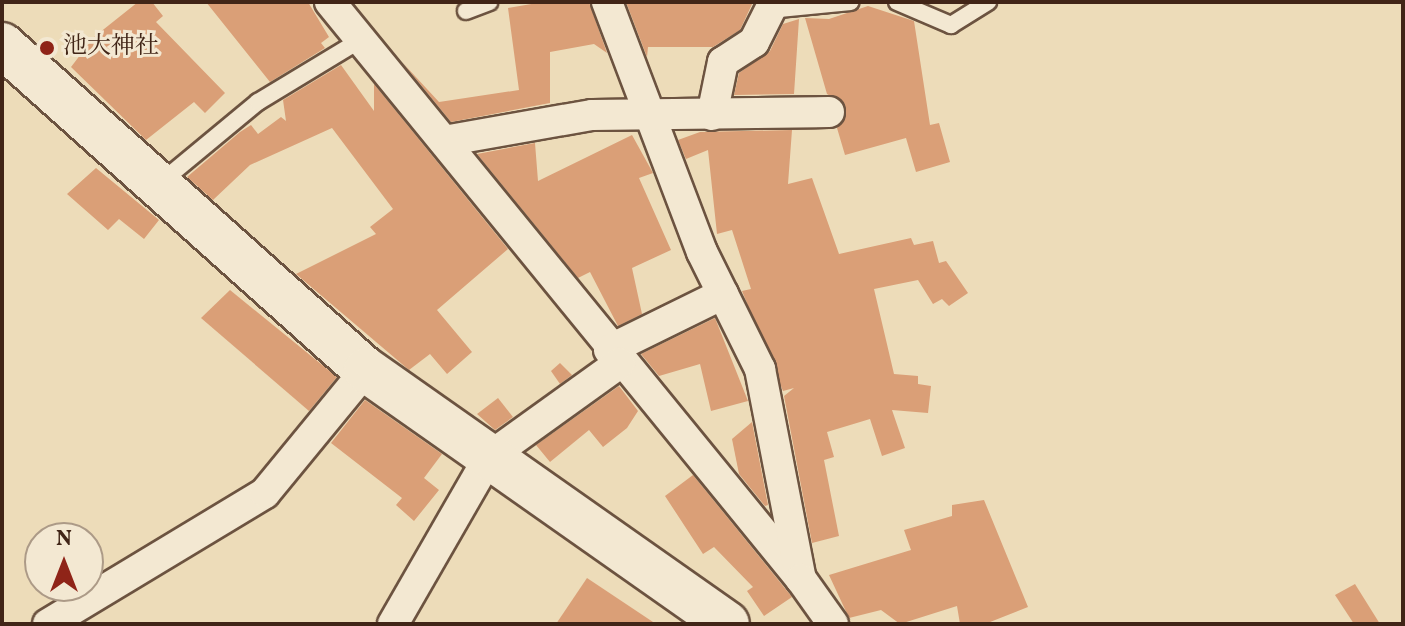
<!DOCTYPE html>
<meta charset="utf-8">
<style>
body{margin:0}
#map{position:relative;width:1405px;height:626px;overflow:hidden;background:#eddcb9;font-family:Vollkorn,"Noto Serif JP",serif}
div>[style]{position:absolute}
.building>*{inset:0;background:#da9f77}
.roads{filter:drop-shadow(2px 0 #6c5340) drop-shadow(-2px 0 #6c5340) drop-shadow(0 2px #6c5340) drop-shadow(0 -2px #6c5340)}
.lane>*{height:16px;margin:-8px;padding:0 8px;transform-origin:8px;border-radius:8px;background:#f3e8d2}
.street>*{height:30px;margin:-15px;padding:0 15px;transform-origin:15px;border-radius:15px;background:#f3e8d2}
.secondary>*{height:44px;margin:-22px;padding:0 22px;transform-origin:22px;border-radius:22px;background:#f3e8d2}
.dots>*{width:22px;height:22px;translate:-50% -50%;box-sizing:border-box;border:4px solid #f3e8d2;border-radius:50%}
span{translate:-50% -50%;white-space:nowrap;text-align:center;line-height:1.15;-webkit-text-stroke:6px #f3e8d2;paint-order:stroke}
.poi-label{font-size:24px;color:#412517}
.left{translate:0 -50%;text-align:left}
.frame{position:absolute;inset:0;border:4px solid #412517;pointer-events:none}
.north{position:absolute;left:24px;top:522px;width:80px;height:80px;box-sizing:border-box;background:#f3e8d2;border:2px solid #ac9a87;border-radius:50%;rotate:0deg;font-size:22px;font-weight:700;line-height:32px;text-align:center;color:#412517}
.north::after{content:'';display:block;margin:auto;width:28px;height:36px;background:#8f2418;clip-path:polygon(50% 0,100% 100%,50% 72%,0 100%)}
</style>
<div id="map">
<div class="building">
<div style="clip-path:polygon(138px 2px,152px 2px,163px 16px,156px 22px,225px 93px,205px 113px,194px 102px,146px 140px,71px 67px,94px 37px)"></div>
<div style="clip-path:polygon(206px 2px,308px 2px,329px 37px,321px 43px,325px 48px,270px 82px)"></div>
<div style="clip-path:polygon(543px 2px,589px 2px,607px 53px,594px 44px,550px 52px,550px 103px,451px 122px,402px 62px,439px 102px,519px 90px,508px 8px)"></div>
<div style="clip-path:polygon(626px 2px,753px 2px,740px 30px,713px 47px,648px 47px,647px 57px)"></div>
<div style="clip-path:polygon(868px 6px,914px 21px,930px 125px,939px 123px,950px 162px,916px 172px,906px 138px,845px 155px,837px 128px,845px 104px,827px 94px,805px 18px,829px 19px)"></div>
<div style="clip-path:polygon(799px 19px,794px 94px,734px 95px,739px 73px,770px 51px,783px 24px)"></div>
<div style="clip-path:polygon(341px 65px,374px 111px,374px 84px,508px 249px,437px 310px,472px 352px,447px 374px,430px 354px,409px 370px,296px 274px,376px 234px,370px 227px,393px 209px,332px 128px,250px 165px,213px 200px,187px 177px,240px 132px,251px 125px,258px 134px,281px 117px,286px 121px,283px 100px)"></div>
<div style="clip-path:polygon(792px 130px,788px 184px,812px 178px,839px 254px,911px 238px,914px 245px,933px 241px,939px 263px,946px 261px,968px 293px,949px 306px,942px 299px,933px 304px,918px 280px,874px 289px,894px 374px,918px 376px,918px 384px,931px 386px,928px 413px,892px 410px,905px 448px,882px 456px,870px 419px,827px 432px,834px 457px,824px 460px,839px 536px,812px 543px,784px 396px,794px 388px,783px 391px,742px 291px,751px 289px,732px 230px,717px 234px,708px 150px,686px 159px,678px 140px,700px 132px)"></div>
<div style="clip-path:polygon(632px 135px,653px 173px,639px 178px,671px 250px,632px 268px,642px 314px,618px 326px,590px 272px,578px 278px,477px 154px,535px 143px,538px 181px)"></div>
<div style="clip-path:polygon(96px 168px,159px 220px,144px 239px,119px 219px,108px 230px,67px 194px)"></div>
<div style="clip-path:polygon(230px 290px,337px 377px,309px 411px,201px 318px)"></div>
<div style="clip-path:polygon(715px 318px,748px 401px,711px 411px,700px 364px,659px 376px,641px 354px)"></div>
<div style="clip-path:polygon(560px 363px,572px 375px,560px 384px,551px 371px)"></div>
<div style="clip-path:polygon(619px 386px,638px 411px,627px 428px,603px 447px,589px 430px,550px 462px,536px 445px)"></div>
<div style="clip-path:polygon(498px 398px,513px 417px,495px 430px,477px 414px)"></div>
<div style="clip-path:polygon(365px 400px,442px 454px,424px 478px,439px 490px,414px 521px,396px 505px,402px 498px,331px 443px)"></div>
<div style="clip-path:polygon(752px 422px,768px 505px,765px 506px,739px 474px,732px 439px)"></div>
<div style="clip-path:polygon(693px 475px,792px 597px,764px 616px,747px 591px,753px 587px,714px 547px,703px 554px,665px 496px)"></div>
<div style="clip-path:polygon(984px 500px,1028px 607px,985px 624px,960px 624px,957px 606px,900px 624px,881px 610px,849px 618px,829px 575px,911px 550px,904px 530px,952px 516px,952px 505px)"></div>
<div style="clip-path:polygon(587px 578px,656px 624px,556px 624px)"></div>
<div style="clip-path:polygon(1355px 584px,1380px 624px,1354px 624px,1335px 595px)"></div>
</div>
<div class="roads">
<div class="lane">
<div style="left:897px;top:2px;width:59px;rotate:23.1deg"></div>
<div style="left:951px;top:25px;width:44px;rotate:-31.9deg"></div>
<div style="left:769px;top:10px;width:82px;rotate:-5.6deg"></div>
<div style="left:466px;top:11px;width:25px;rotate:-21deg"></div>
<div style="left:160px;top:183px;width:127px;rotate:-39.6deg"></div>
<div style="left:258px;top:102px;width:116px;rotate:-31.2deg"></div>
</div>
<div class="street">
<div style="left:330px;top:2px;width:745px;rotate:50.78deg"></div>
<div style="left:607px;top:2px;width:267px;rotate:69.2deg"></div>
<div style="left:702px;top:252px;width:131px;rotate:63.6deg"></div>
<div style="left:760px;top:369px;width:214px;rotate:79deg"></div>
<div style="left:801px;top:579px;width:55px;rotate:54.6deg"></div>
<div style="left:712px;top:115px;width:54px;rotate:-78.3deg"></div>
<div style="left:723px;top:62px;width:37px;rotate:-33deg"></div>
<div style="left:754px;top:42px;width:45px;rotate:-63.4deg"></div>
<div style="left:444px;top:141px;width:150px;rotate:-10deg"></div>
<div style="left:592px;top:115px;width:237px;rotate:-0.7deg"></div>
<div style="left:609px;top:350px;width:127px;rotate:-26.2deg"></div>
<div style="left:48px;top:624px;width:253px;rotate:-31.1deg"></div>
<div style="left:265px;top:493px;width:159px;rotate:-50.6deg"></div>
<div style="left:393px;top:624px;width:193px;rotate:-60.1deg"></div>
<div style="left:489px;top:457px;width:161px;rotate:-35.7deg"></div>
</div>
<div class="secondary">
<div style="left:2px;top:45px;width:488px;rotate:41.8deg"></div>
<div style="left:366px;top:370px;width:441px;rotate:35.1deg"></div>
</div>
</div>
<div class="dots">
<div style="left:47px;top:48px;background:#8f2418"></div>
</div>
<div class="poi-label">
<span class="left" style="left:63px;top:48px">池大神社</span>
</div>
<div class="frame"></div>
<div class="north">N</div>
</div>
